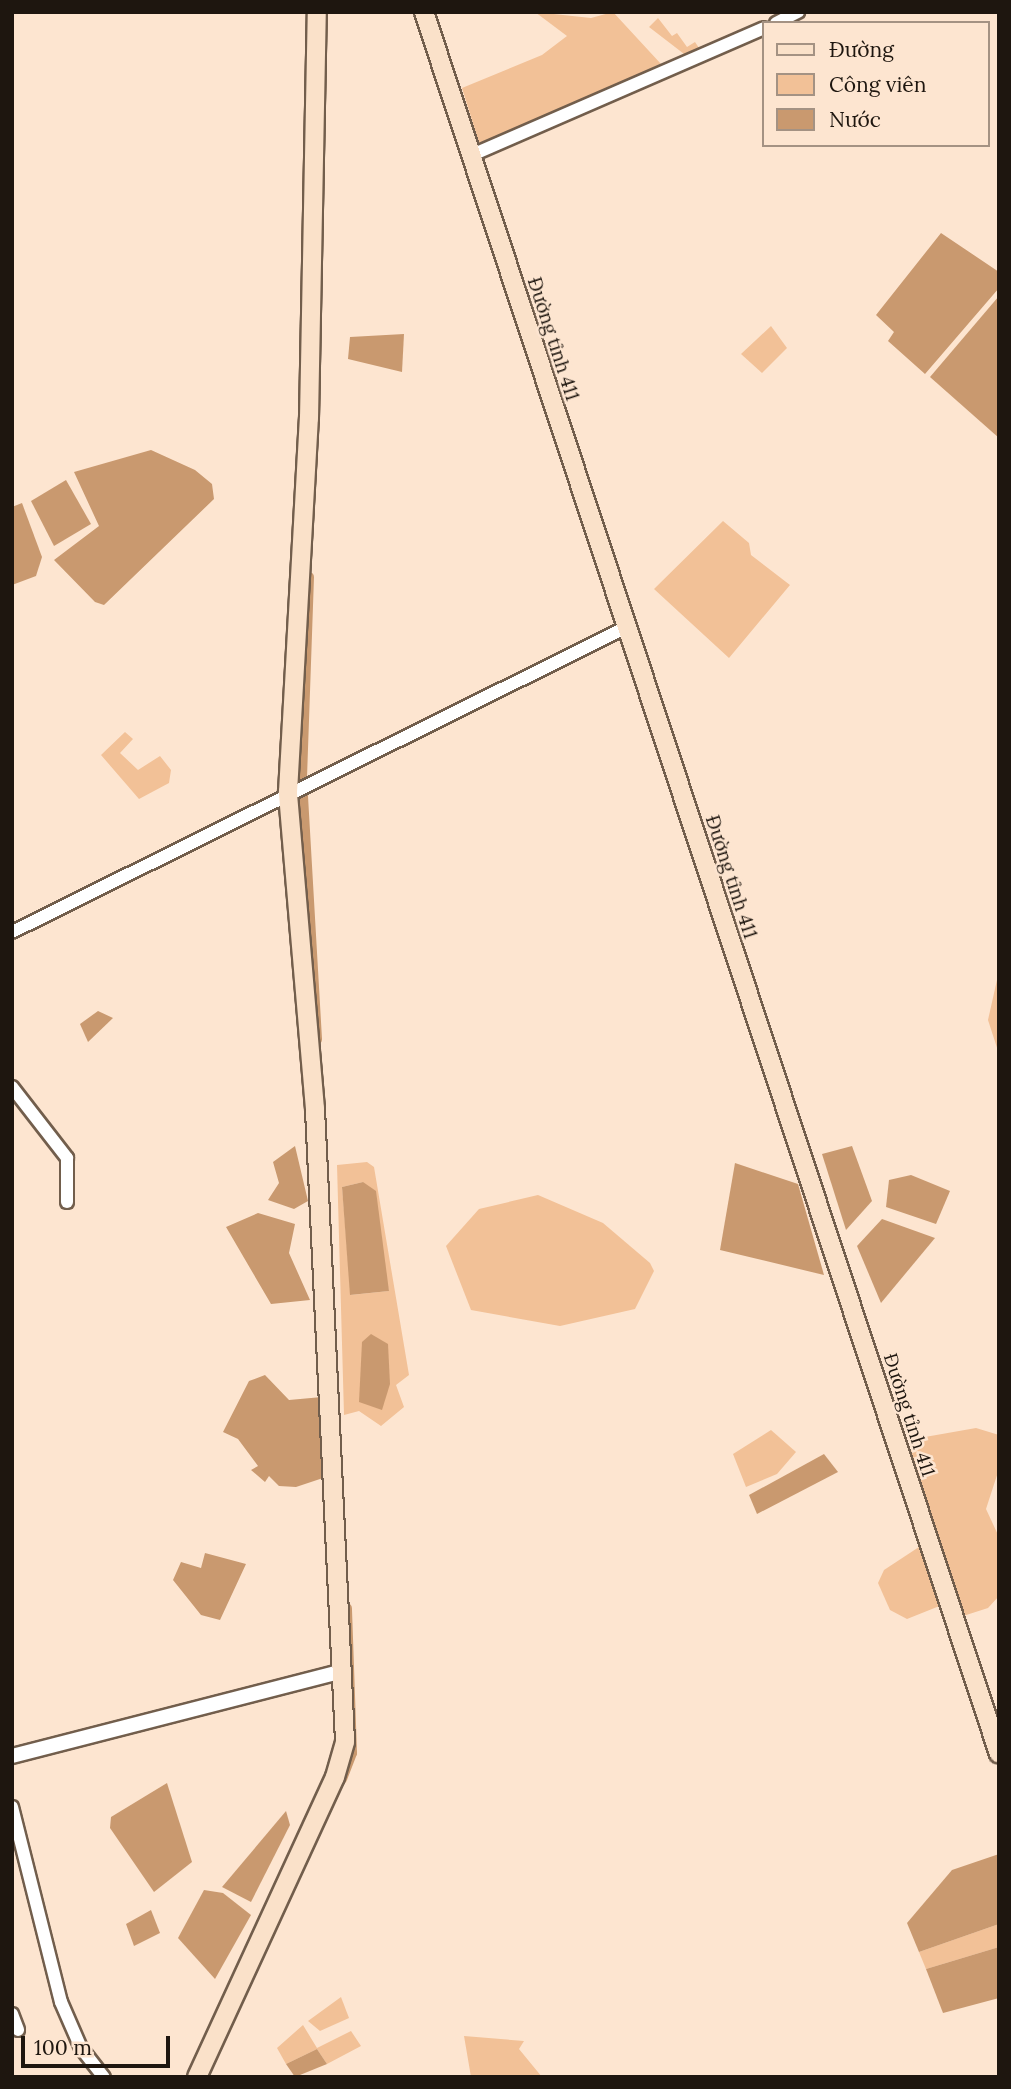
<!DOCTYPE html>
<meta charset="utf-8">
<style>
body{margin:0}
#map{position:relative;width:1011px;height:2089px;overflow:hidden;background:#fde5d0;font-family:Lora,serif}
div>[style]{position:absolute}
.green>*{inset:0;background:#f2c197}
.water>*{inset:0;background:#c9996f}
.canal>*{height:10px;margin:-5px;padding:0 5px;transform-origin:5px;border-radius:5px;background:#c9996f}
.roads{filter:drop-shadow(2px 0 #725e4c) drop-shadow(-2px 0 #725e4c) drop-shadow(0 2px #725e4c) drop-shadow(0 -2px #725e4c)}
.minor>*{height:12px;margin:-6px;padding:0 6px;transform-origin:6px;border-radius:6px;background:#fff}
.tertiary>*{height:14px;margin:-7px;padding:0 7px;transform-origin:7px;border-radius:7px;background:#fff}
.secondary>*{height:18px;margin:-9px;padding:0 9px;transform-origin:9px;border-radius:9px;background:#fae1c9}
span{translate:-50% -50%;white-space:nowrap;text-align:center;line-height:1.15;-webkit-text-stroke:5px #fde5d0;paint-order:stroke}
.street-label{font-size:19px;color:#1e160f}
.frame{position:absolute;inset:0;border:14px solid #1e160f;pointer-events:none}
.legend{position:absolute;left:762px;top:21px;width:228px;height:126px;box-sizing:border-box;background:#fde5d0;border:2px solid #a49283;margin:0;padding:9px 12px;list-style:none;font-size:21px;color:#1e160f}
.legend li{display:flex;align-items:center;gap:14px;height:35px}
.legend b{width:35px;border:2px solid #a49283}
.scale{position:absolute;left:21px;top:2036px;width:149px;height:32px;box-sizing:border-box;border:4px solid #1e160f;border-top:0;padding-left:9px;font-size:21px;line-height:24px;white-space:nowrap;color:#1e160f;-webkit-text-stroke:5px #fde5d0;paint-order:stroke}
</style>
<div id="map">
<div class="green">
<div style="clip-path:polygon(535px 12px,591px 18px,613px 12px,661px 64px,480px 146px,462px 88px,542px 55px,567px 36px)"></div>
<div style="clip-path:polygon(658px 18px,672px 36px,677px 33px,687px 47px,695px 42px,701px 51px,688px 57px,649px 27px)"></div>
<div style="clip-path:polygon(771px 326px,787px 348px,762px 373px,741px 354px)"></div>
<div style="clip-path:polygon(723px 521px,749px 543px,751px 555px,790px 585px,729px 658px,654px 589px)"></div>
<div style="clip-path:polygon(125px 732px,133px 739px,120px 753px,138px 770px,160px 756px,171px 770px,169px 783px,139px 799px,101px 755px)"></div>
<div style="clip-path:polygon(999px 971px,999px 1054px,988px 1020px)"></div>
<div style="clip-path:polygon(evenodd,367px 1162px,374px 1167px,409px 1375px,396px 1385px,404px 1407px,381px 1426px,359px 1411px,344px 1415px,337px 1165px,367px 1162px,363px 1182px,389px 1291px,351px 1295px,342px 1187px,363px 1182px)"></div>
<div style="clip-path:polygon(538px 1195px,603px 1223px,650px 1263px,654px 1271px,635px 1309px,560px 1326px,471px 1310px,446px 1246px,479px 1209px)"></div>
<div style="clip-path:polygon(976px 1428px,999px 1435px,999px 1469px,986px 1509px,999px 1537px,999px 1596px,988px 1608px,960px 1617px,909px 1453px,925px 1437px)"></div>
<div style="clip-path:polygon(771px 1430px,796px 1452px,777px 1474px,746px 1487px,733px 1454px)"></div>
<div style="clip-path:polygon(922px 1545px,942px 1605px,907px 1619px,890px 1610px,878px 1583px,884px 1570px)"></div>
<div style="clip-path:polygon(999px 1924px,999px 1947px,926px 1969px,919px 1952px)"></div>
<div style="clip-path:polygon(341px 1997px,349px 2018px,320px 2031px,308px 2021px)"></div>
<div style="clip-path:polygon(303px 2025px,317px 2048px,351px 2031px,361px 2046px,327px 2064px,317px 2049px,286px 2064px,277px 2048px)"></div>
<div style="clip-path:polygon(464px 2036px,524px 2041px,519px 2049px,542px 2077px,471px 2077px)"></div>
</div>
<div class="water">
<div style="clip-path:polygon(941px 233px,999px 272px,999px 288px,925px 374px,888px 341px,894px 332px,876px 315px)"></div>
<div style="clip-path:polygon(999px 296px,999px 438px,930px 377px)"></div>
<div style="clip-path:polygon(404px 334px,402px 372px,348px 359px,350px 337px)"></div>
<div style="clip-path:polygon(151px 450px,195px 470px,212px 484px,214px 499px,104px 605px,95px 602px,54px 560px,99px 526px,74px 472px)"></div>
<div style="clip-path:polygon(66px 480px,91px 524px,54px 546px,31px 501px)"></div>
<div style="clip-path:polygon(22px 503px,42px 557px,36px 576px,12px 585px,12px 507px)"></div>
<div style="clip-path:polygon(98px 1011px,113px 1018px,88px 1042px,80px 1024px)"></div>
<div style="clip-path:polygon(295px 1146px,308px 1201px,294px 1209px,268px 1200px,279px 1183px,273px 1162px)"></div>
<div style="clip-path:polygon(852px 1146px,872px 1201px,846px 1230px,822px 1154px)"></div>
<div style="clip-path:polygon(735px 1163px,798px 1184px,824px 1275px,720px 1250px)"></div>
<div style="clip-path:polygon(911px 1175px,950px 1191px,936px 1224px,886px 1207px,889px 1180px)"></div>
<div style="clip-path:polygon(363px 1182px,376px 1191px,389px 1291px,350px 1295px,342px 1187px)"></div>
<div style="clip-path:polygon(258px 1213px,295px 1224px,289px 1253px,310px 1300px,271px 1304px,226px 1227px)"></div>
<div style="clip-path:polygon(882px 1219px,935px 1238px,881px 1303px,857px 1246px)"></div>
<div style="clip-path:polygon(371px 1334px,388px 1344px,390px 1384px,382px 1410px,359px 1402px,362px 1342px)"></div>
<div style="clip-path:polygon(265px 1375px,289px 1400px,322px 1397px,323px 1478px,296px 1487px,279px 1486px,269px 1476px,265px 1482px,251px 1470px,258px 1466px,238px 1439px,223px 1432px,249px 1381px)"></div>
<div style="clip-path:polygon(824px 1454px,838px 1472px,757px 1514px,749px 1495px)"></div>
<div style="clip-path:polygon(205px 1553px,246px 1564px,220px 1620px,201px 1615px,173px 1580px,181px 1562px,201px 1568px)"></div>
<div style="clip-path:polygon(167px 1783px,192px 1862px,154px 1892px,110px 1828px,111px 1817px)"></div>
<div style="clip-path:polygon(286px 1811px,290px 1825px,251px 1902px,222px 1887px)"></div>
<div style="clip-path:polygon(999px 1854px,999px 1924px,919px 1952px,907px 1923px,952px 1870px)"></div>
<div style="clip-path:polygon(204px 1890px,223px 1893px,251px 1915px,215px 1979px,178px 1938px)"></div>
<div style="clip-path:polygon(151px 1910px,160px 1933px,134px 1946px,126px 1924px)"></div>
<div style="clip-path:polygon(999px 1947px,999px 1998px,943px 2013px,926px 1969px)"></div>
<div style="clip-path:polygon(317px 2049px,327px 2064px,295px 2077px,286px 2064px)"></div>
</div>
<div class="canal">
<div style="left:309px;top:577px;width:202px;rotate:92deg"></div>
<div style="left:302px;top:779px;width:261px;rotate:86.7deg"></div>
<div style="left:342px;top:1779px;width:28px;rotate:-69deg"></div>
<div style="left:352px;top:1753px;width:145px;rotate:-92deg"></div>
</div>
<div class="roads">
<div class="minor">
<div style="left:776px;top:23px;width:25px;rotate:-27deg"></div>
<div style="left:472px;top:155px;width:318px;rotate:-23.5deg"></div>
<div style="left:12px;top:932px;width:684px;rotate:-26.38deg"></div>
<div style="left:12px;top:1087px;width:90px;rotate:52.2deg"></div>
<div style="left:67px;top:1158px;width:44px;rotate:90deg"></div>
<div style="left:12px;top:1807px;width:201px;rotate:75.9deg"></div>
<div style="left:61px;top:2002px;width:50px;rotate:66.5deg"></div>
<div style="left:81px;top:2048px;width:37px;rotate:52deg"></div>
<div style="left:12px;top:2014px;width:17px;rotate:69deg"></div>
</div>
<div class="tertiary">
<div style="left:12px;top:1756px;width:339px;rotate:-14.4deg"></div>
</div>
<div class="secondary">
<div style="left:424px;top:12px;width:1834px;rotate:71.73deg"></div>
<div style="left:197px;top:2077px;width:330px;rotate:-65.3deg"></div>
<div style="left:335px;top:1777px;width:37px;rotate:-74deg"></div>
<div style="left:345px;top:1741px;width:633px;rotate:-92.72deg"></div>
<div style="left:315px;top:1109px;width:318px;rotate:-94.9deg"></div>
<div style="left:288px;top:792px;width:375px;rotate:-86.8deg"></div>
<div style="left:309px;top:418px;width:406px;rotate:-88.9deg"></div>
</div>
</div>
<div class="street-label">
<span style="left:553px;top:339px;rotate:72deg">Đường tỉnh 411</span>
<span style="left:731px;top:877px;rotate:72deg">Đường tỉnh 411</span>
<span style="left:909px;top:1415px;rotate:72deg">Đường tỉnh 411</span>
</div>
<div class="frame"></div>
<ul class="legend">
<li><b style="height:9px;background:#fae1c9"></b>Đường</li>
<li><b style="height:19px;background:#f2c197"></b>Công viên</li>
<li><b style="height:19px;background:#c9996f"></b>Nước</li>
</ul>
<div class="scale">100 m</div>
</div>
